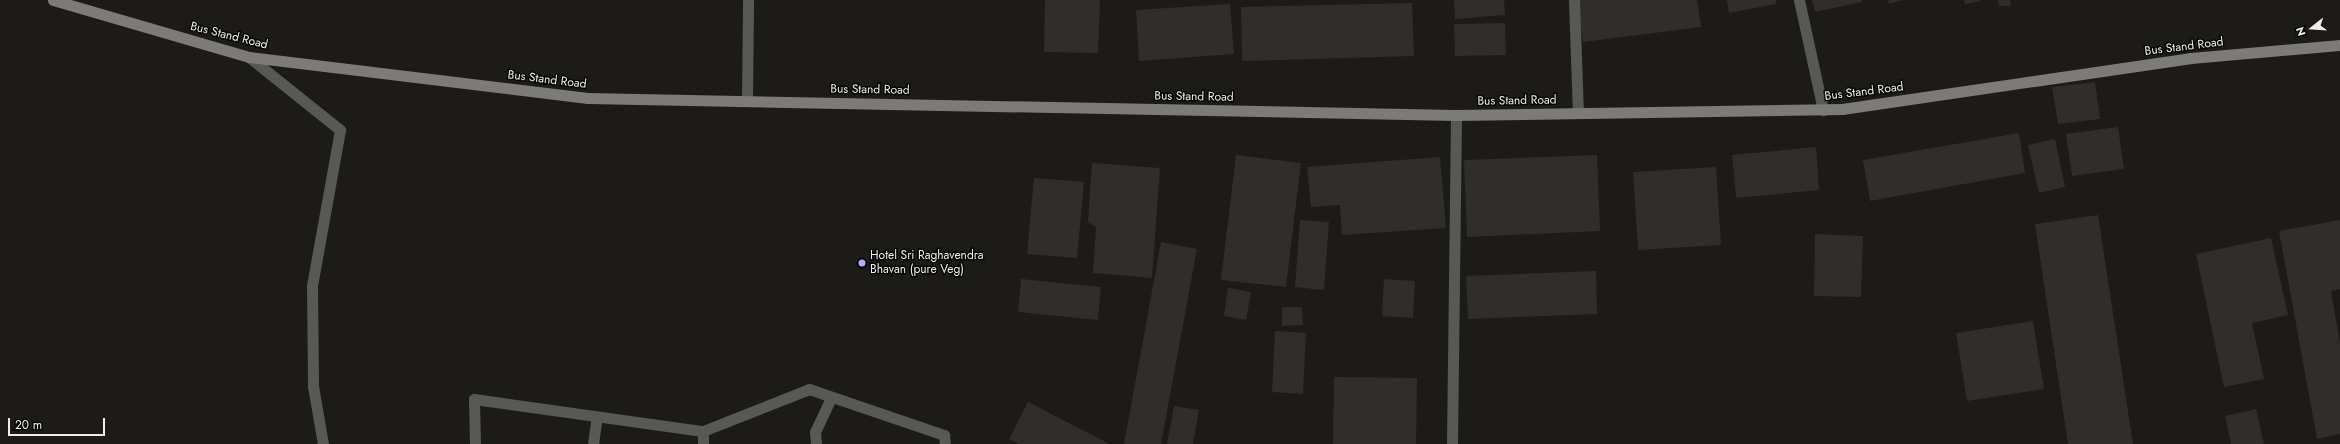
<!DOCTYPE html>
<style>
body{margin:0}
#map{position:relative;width:2340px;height:444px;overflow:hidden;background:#1c1b17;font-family:Jost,sans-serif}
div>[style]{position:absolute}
.building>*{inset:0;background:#2f2e2a}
.minor>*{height:11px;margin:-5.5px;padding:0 5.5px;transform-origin:5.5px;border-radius:5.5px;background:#585856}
.secondary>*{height:11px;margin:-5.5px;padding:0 5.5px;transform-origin:5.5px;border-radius:5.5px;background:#7c7b77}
.dots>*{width:11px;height:11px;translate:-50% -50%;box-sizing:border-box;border:2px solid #060605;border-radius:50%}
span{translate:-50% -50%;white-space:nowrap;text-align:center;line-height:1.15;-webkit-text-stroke:3px #060605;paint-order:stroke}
.street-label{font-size:12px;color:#efeeeb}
.poi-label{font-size:12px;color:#efeeeb}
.left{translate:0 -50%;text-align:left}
.north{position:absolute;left:2292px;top:8px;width:40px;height:40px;-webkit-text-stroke:3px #060605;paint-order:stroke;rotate:253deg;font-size:11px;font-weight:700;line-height:16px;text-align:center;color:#efeeeb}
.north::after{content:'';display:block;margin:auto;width:14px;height:18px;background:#efeeeb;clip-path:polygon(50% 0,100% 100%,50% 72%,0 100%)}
.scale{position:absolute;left:8px;top:418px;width:97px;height:18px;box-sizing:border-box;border:2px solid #efeeeb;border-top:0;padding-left:5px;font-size:12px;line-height:14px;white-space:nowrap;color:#efeeeb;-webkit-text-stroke:3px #060605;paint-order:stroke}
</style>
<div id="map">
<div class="building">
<div style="clip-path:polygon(1045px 0,1100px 0,1098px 53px,1044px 52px)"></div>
<div style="clip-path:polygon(1454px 0,1504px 0,1505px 15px,1455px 19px)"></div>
<div style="clip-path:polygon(1577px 0,1697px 0,1701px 27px,1583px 42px)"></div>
<div style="clip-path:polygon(1727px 0,1776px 0,1776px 4px,1729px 13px)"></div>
<div style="clip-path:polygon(1812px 0,1862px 0,1862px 2px,1815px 12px)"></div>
<div style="clip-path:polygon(1888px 0,1903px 0,1889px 4px)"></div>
<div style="clip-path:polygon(1964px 0,1981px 0,1981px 1px,1965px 4px)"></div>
<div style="clip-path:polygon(1998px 0,2010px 0,2011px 6px,1999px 6px)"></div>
<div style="clip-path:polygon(1412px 3px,1414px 56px,1242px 61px,1241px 7px)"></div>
<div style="clip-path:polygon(1230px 4px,1234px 54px,1139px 61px,1136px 10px)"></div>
<div style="clip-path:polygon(1505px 23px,1506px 55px,1455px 56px,1454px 24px)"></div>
<div style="clip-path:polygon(2095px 82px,2100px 119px,2058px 124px,2052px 87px)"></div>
<div style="clip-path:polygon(2118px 127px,2124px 169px,2072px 176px,2066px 134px)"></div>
<div style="clip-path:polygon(2019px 133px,2025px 173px,1870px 201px,1863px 160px)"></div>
<div style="clip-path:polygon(2055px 139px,2065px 187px,2039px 193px,2028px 145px)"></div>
<div style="clip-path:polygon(1816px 147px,1819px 190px,1736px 198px,1732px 155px)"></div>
<div style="clip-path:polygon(1236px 155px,1301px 163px,1286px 287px,1221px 280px)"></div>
<div style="clip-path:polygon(1597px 155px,1600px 231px,1467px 237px,1464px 160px)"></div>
<div style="clip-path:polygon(1440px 157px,1446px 228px,1342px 235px,1340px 205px,1311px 207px,1307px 167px)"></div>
<div style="clip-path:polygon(1092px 163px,1160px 168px,1152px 278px,1093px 273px,1096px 227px,1088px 222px)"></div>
<div style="clip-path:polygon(1716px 167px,1721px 245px,1638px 250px,1633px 172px)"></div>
<div style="clip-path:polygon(1034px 178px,1084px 182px,1077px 258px,1027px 254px)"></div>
<div style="clip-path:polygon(2098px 215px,2133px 444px,2068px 444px,2035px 224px)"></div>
<div style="clip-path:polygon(1300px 220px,1329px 222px,1324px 290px,1295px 287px)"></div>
<div style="clip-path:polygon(2340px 220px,2340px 289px,2331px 291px,2340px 343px,2340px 434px,2317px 439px,2279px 231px)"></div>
<div style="clip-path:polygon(1815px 234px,1863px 236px,1861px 297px,1814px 296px)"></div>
<div style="clip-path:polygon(2271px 238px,2288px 315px,2252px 323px,2264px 379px,2224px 387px,2196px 254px)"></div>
<div style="clip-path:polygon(1161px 242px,1197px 249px,1161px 444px,1124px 444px)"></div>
<div style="clip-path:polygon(1596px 271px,1597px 314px,1468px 319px,1466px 276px)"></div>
<div style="clip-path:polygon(1021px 279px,1101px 287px,1098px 320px,1018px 312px)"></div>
<div style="clip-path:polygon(1384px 279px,1415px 281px,1413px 318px,1382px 316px)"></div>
<div style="clip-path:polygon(1228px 288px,1251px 292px,1246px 320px,1224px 316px)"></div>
<div style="clip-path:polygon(1282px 307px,1302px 307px,1303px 325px,1282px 326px)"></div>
<div style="clip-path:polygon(2033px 321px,2044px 389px,1967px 401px,1956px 333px)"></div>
<div style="clip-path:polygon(1275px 331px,1306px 333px,1303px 394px,1272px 392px)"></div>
<div style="clip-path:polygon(1334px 377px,1417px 378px,1416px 444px,1333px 444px)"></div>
<div style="clip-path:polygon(1028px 402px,1108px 443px,1108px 444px,1019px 444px,1009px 439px)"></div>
<div style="clip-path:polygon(1174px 406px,1199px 410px,1193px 444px,1167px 444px)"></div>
<div style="clip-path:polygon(2256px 409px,2264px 444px,2231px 444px,2225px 416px)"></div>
</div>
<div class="minor">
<div style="left:1574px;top:0;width:113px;rotate:88deg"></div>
<div style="left:1799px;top:0;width:113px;rotate:77.7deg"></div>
<div style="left:249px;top:57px;width:117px;rotate:38.7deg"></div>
<div style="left:340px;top:130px;width:158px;rotate:100.2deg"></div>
<div style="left:312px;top:286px;width:100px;rotate:89.4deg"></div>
<div style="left:313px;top:386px;width:59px;rotate:80.2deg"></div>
<div style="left:747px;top:101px;width:101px;rotate:-89.4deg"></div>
<div style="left:475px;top:444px;width:45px;rotate:-91.3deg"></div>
<div style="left:474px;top:399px;width:231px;rotate:8deg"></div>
<div style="left:703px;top:431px;width:114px;rotate:-21.6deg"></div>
<div style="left:809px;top:389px;width:143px;rotate:18.8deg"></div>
<div style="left:944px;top:435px;width:9px;rotate:84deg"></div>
<div style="left:593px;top:444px;width:27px;rotate:-82deg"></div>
<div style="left:703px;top:444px;width:13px;rotate:-90deg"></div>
<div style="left:816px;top:444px;width:12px;rotate:-95deg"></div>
<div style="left:815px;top:432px;width:38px;rotate:-65deg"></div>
<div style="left:1452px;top:444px;width:329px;rotate:-89.3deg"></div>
</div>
<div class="secondary">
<div style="left:53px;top:0;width:204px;rotate:16.2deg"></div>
<div style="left:249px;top:57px;width:341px;rotate:6.9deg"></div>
<div style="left:588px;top:98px;width:868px;rotate:1.12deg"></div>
<div style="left:1456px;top:115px;width:386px;rotate:-0.9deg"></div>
<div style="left:1842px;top:109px;width:353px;rotate:-8.3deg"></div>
<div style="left:2191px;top:58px;width:150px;rotate:-5deg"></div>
</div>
<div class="dots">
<div style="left:862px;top:263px;background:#b9aaf7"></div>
</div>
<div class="street-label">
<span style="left:229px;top:36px;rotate:14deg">Bus Stand Road</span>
<span style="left:2184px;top:47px;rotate:-7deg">Bus Stand Road</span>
<span style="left:547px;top:80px;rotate:7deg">Bus Stand Road</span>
<span style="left:870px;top:90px;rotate:1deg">Bus Stand Road</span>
<span style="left:1864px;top:92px;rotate:-7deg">Bus Stand Road</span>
<span style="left:1194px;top:97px;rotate:1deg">Bus Stand Road</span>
<span style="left:1517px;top:101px;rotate:-1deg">Bus Stand Road</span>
</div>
<div class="poi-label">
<span class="left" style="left:870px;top:263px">Hotel Sri Raghavendra<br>Bhavan (pure Veg)</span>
</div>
<div class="north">N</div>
<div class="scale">20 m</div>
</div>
